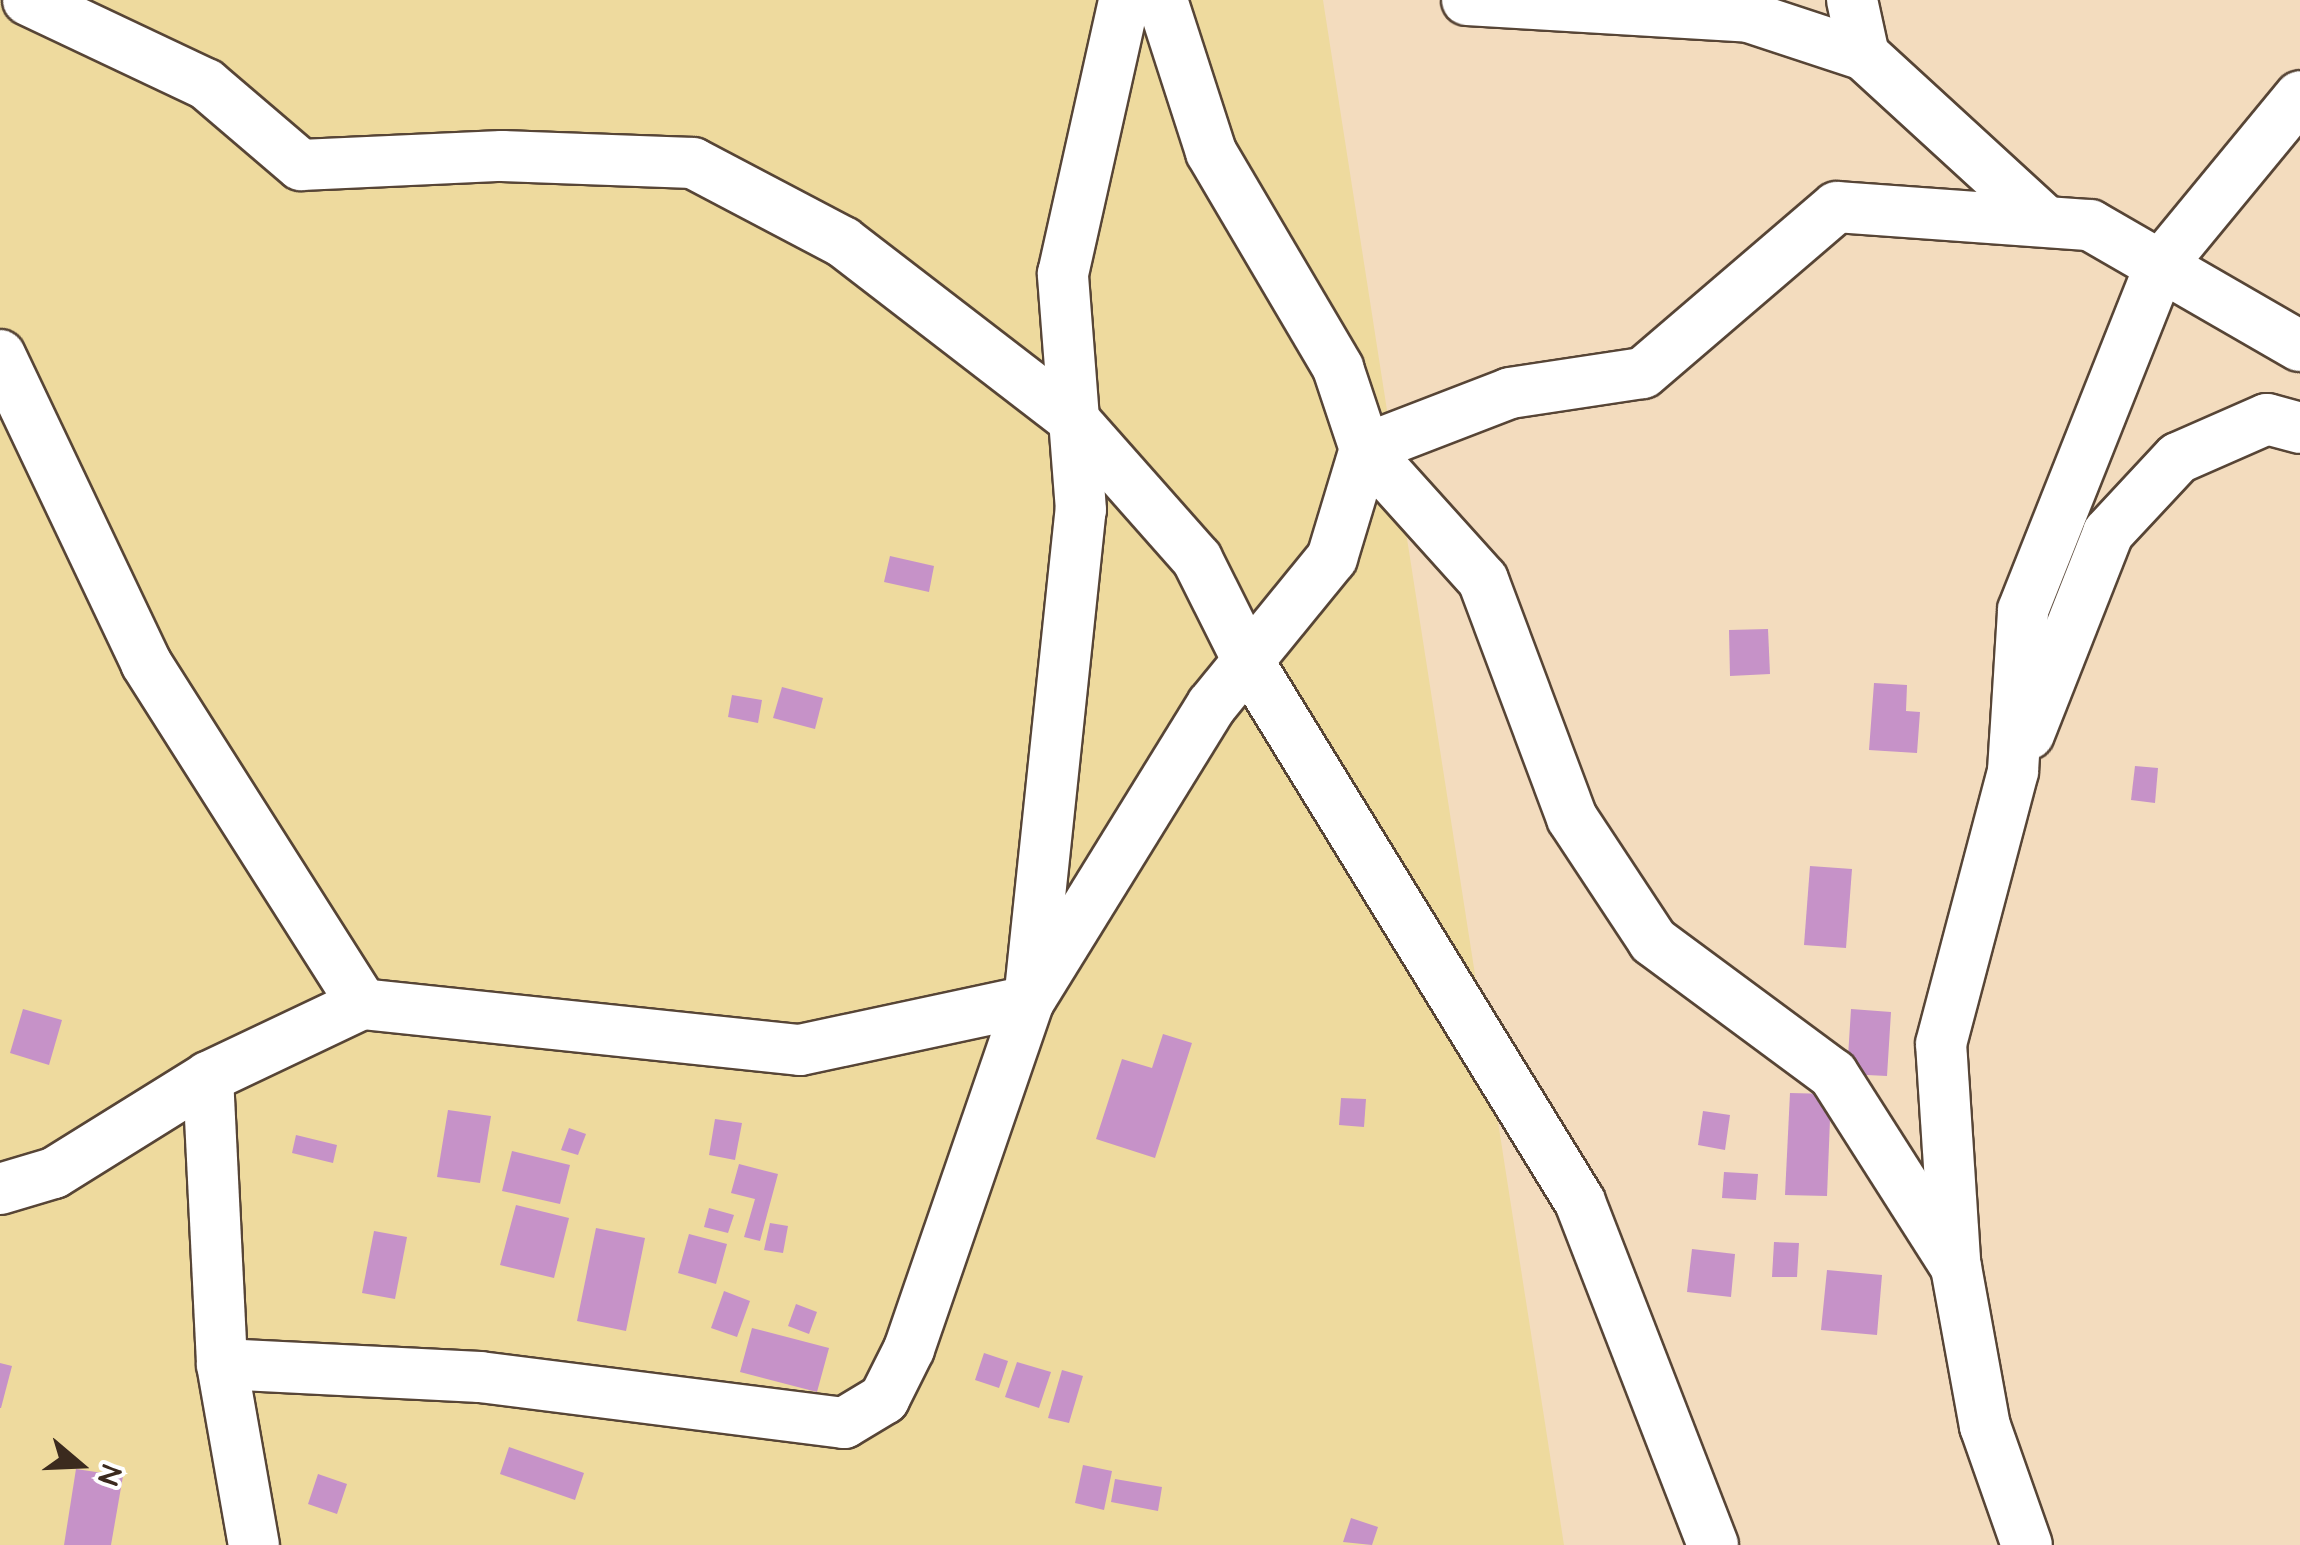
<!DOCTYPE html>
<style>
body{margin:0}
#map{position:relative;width:2300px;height:1545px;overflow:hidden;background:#f3dcbe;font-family:"Architects Daughter",sans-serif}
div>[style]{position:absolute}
.sand>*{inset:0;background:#eeda9e}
.building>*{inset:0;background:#c692c8}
.roads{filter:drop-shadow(2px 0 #574536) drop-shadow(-2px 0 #574536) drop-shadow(0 2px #574536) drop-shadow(0 -2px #574536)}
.minor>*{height:50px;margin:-25px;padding:0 25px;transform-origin:25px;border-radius:25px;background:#fff}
span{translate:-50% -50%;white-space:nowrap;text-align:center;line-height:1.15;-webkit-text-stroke:8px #fff;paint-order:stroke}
.north{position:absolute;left:30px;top:1415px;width:100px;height:100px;-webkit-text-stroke:8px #fff;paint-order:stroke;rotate:109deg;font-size:28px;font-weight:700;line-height:40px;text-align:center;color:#3b2a1e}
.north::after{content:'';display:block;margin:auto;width:35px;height:45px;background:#3b2a1e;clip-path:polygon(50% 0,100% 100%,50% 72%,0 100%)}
</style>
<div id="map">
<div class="sand">
<div style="clip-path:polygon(0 0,1323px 0,1564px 1545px,0 1545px)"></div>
</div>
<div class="building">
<div style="clip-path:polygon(890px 556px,934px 566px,929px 592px,884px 582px)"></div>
<div style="clip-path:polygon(1768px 629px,1770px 674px,1730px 676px,1729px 630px)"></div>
<div style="clip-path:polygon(1874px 683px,1907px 685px,1906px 711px,1920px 712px,1917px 753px,1869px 750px)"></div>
<div style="clip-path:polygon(782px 687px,823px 698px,815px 729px,773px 718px)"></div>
<div style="clip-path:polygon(732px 695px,762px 700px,758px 723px,728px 717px)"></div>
<div style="clip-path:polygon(2135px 766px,2158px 768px,2155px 803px,2131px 800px)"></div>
<div style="clip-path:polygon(1810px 866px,1852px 869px,1846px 948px,1804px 945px)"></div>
<div style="clip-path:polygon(23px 1009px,62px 1020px,49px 1065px,10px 1053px)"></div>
<div style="clip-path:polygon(1851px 1009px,1891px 1012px,1887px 1076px,1847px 1074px)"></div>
<div style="clip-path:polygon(1163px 1034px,1192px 1043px,1155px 1158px,1096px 1139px,1122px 1059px,1152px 1068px)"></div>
<div style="clip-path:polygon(1790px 1093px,1831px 1094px,1827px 1196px,1785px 1195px)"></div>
<div style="clip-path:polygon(1341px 1098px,1366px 1099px,1364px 1127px,1339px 1125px)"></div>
<div style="clip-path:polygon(448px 1110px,491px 1116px,480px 1183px,437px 1177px)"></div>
<div style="clip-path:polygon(1703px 1111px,1730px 1115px,1725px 1150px,1698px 1145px)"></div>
<div style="clip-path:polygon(715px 1119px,742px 1123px,735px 1160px,709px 1155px)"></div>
<div style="clip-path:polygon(569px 1128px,586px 1134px,578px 1155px,561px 1150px)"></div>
<div style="clip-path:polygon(296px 1135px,337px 1145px,333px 1163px,292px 1153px)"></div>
<div style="clip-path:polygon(512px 1151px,570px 1165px,560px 1204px,502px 1191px)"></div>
<div style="clip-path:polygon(739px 1164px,778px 1174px,760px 1241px,744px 1237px,755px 1199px,731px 1193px)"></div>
<div style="clip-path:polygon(1724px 1172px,1758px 1174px,1756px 1200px,1722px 1198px)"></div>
<div style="clip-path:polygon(516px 1205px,569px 1218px,554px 1278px,500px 1265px)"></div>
<div style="clip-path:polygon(709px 1208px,734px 1215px,728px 1233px,704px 1227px)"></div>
<div style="clip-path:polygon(770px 1223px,788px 1226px,783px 1253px,764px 1250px)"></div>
<div style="clip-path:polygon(596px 1228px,645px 1238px,626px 1331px,577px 1321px)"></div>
<div style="clip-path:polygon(374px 1231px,407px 1237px,395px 1299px,362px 1293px)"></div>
<div style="clip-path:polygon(689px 1234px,727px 1244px,716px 1284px,678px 1273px)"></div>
<div style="clip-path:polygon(1774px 1242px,1799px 1243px,1797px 1277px,1772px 1277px)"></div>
<div style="clip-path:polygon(1692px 1249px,1735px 1254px,1731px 1297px,1687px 1292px)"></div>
<div style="clip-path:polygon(1827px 1270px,1882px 1275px,1877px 1335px,1821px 1330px)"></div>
<div style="clip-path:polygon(724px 1291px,750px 1301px,737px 1337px,711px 1328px)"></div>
<div style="clip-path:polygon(796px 1304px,817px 1312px,809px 1334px,788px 1326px)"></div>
<div style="clip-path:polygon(752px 1328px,829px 1348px,817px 1392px,740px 1372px)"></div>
<div style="clip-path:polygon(984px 1353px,1008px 1361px,999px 1388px,975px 1380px)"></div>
<div style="clip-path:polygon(1017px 1362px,1051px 1372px,1039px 1408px,1005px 1397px)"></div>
<div style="clip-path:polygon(0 1363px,12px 1366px,1px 1408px,0 1408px)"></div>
<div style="clip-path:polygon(1062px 1370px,1083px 1376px,1069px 1423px,1048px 1418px)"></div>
<div style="clip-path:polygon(509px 1447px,584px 1473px,575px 1500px,500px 1474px)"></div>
<div style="clip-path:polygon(1083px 1465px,1112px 1471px,1104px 1510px,1075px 1503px)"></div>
<div style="clip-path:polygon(76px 1469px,123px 1476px,111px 1545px,64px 1545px)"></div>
<div style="clip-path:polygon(318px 1474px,347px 1484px,337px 1514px,308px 1504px)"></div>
<div style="clip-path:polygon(1115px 1479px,1162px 1487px,1158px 1511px,1111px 1502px)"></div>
<div style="clip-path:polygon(1351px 1518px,1378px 1527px,1372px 1545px,1343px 1542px)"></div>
</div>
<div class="roads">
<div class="minor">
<div style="left:28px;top:0;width:197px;rotate:25.3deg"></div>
<div style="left:206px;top:84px;width:125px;rotate:40.5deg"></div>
<div style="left:301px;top:165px;width:201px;rotate:-2.6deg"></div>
<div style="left:502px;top:156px;width:191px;rotate:2.1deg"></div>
<div style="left:693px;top:163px;width:170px;rotate:27.8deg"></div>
<div style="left:843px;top:242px;width:292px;rotate:37.6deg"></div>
<div style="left:1074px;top:420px;width:186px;rotate:48.5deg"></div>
<div style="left:1197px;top:559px;width:114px;rotate:63.4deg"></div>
<div style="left:1248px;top:661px;width:635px;rotate:58.46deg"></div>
<div style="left:1580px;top:1202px;width:368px;rotate:68.8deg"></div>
<div style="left:1162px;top:0;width:160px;rotate:72.1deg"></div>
<div style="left:1211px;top:152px;width:251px;rotate:59.5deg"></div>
<div style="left:1338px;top:368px;width:85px;rotate:71.6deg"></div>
<div style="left:1365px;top:449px;width:176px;rotate:48deg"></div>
<div style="left:1483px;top:580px;width:254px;rotate:69.5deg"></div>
<div style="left:1572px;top:818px;width:147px;rotate:56.6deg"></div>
<div style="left:1653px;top:941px;width:224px;rotate:36.5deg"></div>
<div style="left:1833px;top:1074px;width:229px;rotate:57.5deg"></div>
<div style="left:1956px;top:1267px;width:162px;rotate:79.7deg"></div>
<div style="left:1985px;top:1426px;width:126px;rotate:70.6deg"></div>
<div style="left:1467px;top:0;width:283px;rotate:3.4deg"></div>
<div style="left:1749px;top:17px;width:121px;rotate:18.3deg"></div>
<div style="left:1864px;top:55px;width:241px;rotate:42.5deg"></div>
<div style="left:1852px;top:0;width:56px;rotate:77.7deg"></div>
<div style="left:0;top:355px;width:341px;rotate:64.6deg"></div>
<div style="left:146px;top:663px;width:404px;rotate:57.6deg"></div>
<div style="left:362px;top:1004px;width:170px;rotate:154.6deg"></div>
<div style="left:208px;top:1077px;width:287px;rotate:87.2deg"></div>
<div style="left:222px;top:1364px;width:258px;rotate:2.9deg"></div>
<div style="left:480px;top:1377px;width:367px;rotate:7.2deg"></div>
<div style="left:844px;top:1423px;width:47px;rotate:-31deg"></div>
<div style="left:884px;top:1399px;width:56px;rotate:-63.4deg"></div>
<div style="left:909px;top:1349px;width:368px;rotate:-71deg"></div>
<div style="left:1029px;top:1001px;width:494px;rotate:-84deg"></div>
<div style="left:1081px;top:510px;width:237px;rotate:-94.4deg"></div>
<div style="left:1063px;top:274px;width:281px;rotate:-77.4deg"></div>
<div style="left:2029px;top:734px;width:216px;rotate:-68.5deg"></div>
<div style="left:2108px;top:533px;width:103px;rotate:-47deg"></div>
<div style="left:2178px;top:458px;width:97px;rotate:-23.7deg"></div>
<div style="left:2267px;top:419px;width:34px;rotate:15deg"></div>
<div style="left:362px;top:1004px;width:440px;rotate:6deg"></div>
<div style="left:800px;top:1050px;width:234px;rotate:-12.1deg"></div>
<div style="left:1029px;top:1001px;width:348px;rotate:-58.3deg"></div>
<div style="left:1212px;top:705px;width:190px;rotate:-50.8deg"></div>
<div style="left:1332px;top:558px;width:114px;rotate:-73.2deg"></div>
<div style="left:1365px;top:449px;width:155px;rotate:-21.1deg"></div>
<div style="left:1510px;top:393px;width:134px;rotate:-8.6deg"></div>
<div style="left:1643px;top:373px;width:255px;rotate:-40.6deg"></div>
<div style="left:1837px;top:207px;width:254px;rotate:4.1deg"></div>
<div style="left:2090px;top:225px;width:242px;rotate:30deg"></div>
<div style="left:0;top:1189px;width:56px;rotate:-16.5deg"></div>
<div style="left:54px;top:1173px;width:181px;rotate:-31.9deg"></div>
<div style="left:1955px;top:1259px;width:215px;rotate:-93.7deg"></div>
<div style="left:1941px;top:1044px;width:282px;rotate:-75.2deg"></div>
<div style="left:2013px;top:771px;width:161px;rotate:-86.4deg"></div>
<div style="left:2023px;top:610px;width:370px;rotate:-68.3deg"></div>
<div style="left:2160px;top:266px;width:220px;rotate:-50.5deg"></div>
<div style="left:222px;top:1364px;width:184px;rotate:80deg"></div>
</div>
</div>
<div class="north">N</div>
</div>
